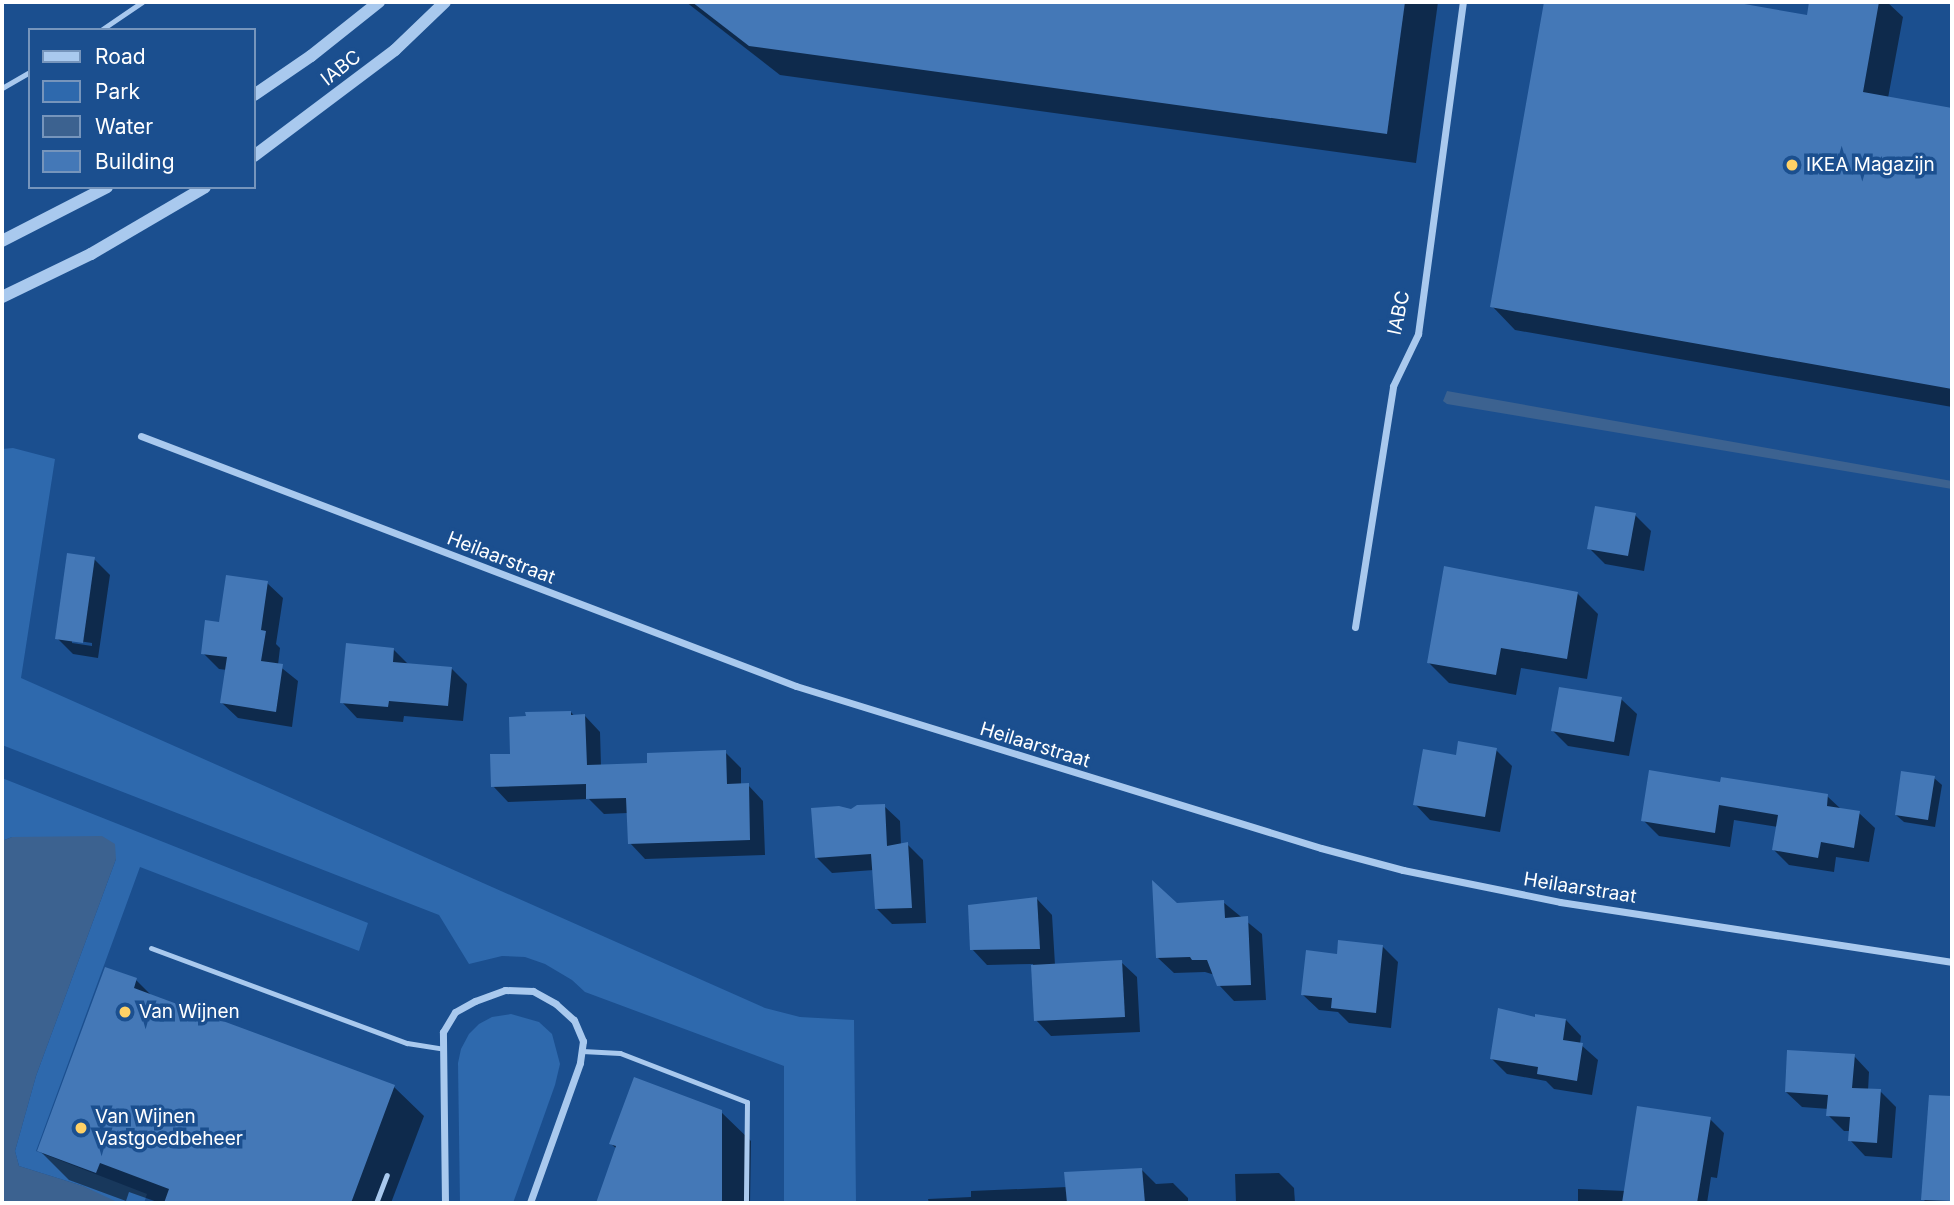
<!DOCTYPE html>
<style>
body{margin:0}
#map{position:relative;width:1954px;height:1205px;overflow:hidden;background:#1b4f8f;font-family:Inter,sans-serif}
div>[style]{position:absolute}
.green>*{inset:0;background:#2e69ad}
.water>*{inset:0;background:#3c6290}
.shadow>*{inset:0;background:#0007}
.building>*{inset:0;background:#4478b7}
.service>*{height:5px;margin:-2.5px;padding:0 2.5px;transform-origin:2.5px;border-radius:2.5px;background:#a9c9ee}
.minor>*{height:7px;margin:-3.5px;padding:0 3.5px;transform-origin:3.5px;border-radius:3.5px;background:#a9c9ee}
.tertiary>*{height:12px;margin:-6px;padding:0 6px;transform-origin:6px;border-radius:6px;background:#a9c9ee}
.dots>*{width:19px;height:19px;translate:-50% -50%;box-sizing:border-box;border:4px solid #1b4f8f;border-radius:50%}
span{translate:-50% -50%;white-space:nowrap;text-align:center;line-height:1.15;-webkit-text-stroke:7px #1b4f8f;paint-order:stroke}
.street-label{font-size:19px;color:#fff}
.poi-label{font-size:19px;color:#fff}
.left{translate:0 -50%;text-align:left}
.frame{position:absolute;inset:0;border:4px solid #fff;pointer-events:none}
.legend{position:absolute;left:28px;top:28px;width:228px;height:161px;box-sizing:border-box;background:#1b4f8f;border:2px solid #7695bc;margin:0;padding:9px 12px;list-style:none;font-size:21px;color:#fff}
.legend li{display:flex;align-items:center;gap:14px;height:35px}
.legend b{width:35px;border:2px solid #7695bc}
</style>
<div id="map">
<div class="green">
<div style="clip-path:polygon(13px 448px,55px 459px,21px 678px,765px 1008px,800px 1017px,854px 1020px,856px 1203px,784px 1203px,784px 1066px,585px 992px,572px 980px,545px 964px,525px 957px,502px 956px,469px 964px,439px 915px,2px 745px,2px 449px)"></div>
<div style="clip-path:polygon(2px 778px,368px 923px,359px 951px,140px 867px,36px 1151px,147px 1194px,144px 1203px,114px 1203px,83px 1186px,19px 1166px,15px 1151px,36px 1076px,116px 859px,12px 837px,2px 841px)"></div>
<div style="clip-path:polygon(511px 1014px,539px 1022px,552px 1034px,560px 1064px,555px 1085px,513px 1203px,460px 1203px,458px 1063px,461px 1049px,469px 1034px,479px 1024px,492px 1017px)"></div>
</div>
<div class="water">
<div style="clip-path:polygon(1447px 391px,1952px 481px,1952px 489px,1447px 404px,1443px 401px)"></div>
<div style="clip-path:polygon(102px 836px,115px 844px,116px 859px,36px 1076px,15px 1151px,19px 1166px,83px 1186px,115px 1201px,2px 1203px,2px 841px,12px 837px)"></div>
</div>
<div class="shadow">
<div style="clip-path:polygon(686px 2px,1438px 2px,1416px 163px,780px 75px)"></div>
<div style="clip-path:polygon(1546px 2px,1723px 2px,1808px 17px,1811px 2px,1887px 2px,1903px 17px,1888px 98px,1952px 110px,1952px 407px,1515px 330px,1492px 306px)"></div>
<div style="clip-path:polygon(1635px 515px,1651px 531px,1644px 571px,1605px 564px,1589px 548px)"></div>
<div style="clip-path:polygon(evenodd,94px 559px,110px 575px,98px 658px,73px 654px,57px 638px,94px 559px,72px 640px,92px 643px,92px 646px,72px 643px,72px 640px)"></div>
<div style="clip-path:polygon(267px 583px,283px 598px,276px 644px,280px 648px,278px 665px,298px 681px,292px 727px,238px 718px,222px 703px,227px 670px,219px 669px,203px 653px,221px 624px)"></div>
<div style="clip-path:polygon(1577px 593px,1598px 614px,1587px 679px,1521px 668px,1516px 695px,1449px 683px,1428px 662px)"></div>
<div style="clip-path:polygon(393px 649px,409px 665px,451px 668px,467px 684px,463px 721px,404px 716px,403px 722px,357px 718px,342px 702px)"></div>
<div style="clip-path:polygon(1621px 699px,1637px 714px,1629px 756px,1568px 746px,1553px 731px)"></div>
<div style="clip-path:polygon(571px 712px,575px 717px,585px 716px,600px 732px,601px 766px,649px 764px,725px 752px,741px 768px,741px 785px,748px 785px,763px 801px,765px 855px,645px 859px,630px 843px,628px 813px,604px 814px,589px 799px,508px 802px,493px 786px,512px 755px)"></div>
<div style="clip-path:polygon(1496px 750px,1512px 766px,1500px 832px,1430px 820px,1415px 804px,1458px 757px)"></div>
<div style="clip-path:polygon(1934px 778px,1942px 785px,1935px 827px,1904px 822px,1896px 815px)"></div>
<div style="clip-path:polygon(1721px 784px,1827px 796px,1842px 810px,1859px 813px,1875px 828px,1869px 862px,1836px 857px,1834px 872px,1789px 865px,1774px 850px,1778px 827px,1734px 820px,1730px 847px,1659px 836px,1643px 820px)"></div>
<div style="clip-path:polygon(884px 806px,900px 821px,901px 845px,907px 844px,923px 860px,926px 923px,892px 924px,876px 908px,874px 870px,832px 873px,816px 857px,852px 811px)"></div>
<div style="clip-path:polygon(1037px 899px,1052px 915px,1055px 965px,1121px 962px,1137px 977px,1140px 1032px,1051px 1036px,1036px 1020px,1033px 964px,987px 965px,972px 949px)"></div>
<div style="clip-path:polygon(1223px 902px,1262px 934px,1266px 1000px,1234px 1001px,1219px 985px,1215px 975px,1205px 972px,1174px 973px,1158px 958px,1177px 904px)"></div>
<div style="clip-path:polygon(1382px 946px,1398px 962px,1391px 1028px,1349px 1023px,1338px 1012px,1319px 1010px,1303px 995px,1339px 956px)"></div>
<div style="clip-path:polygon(136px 980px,152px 996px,394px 1087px,424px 1116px,391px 1203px,160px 1203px,129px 1192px,126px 1201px,69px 1180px,39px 1150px)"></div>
<div style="clip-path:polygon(1536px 1020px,1566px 1020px,1581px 1036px,1580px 1044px,1598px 1060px,1592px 1095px,1554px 1089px,1546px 1081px,1507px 1074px,1492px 1059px)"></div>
<div style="clip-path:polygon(1854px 1056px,1869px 1072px,1868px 1091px,1880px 1091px,1896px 1107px,1892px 1158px,1865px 1156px,1850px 1140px,1851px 1131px,1844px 1131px,1828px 1115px,1829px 1109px,1802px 1107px,1786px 1092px)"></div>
<div style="clip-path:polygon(721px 1112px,751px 1141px,750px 1203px,597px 1203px,617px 1149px,611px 1144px)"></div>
<div style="clip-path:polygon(1710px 1119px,1724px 1133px,1717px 1178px,1711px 1177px,1707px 1203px,1578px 1203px,1578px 1189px,1626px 1191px)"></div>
<div style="clip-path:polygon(1950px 1141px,1952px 1203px,1927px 1203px,1923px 1199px)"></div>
<div style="clip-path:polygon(1141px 1169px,1156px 1184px,1173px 1183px,1188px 1198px,1188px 1203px,929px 1203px,928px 1199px,971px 1197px,971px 1191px,1067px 1187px)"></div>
<div style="clip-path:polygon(1279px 1173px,1294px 1188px,1295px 1203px,1236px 1203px,1235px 1174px)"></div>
</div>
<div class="building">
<div style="clip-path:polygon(692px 2px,1405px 2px,1387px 134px,749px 46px)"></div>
<div style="clip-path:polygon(1544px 2px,1733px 2px,1807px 15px,1809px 2px,1879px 2px,1863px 92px,1952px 108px,1952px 389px,1490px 307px)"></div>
<div style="clip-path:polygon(1595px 506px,1636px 513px,1628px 556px,1587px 549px)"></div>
<div style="clip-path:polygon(67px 553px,95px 557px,83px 643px,55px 639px)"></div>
<div style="clip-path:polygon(1444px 566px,1578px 592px,1567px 659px,1501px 648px,1496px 675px,1427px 663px)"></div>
<div style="clip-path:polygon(226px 575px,268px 581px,261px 630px,266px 631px,261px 661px,283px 664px,276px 712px,220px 703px,227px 657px,201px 654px,205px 620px,219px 622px)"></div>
<div style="clip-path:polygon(346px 643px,394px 648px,393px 662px,452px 667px,448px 706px,389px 701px,388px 707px,340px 703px)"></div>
<div style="clip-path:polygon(1559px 687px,1622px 697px,1614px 742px,1551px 731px)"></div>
<div style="clip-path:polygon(571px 711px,571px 715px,585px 714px,587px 765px,647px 763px,647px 753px,726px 750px,727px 784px,749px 783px,750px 840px,628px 844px,626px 798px,586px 799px,586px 784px,491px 787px,490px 754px,510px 754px,509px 717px,526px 716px,525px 712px)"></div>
<div style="clip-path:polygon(1458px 741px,1497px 748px,1485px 817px,1413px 805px,1423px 749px,1456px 755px)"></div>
<div style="clip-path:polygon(1649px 770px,1720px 782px,1721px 777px,1828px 794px,1827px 806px,1860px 811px,1854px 848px,1821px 842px,1818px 858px,1772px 850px,1778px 815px,1719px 805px,1715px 833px,1641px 821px)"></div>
<div style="clip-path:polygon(1901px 771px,1935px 776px,1928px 820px,1895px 815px)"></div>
<div style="clip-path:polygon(885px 804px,887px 846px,908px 842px,912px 908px,875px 909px,871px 854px,815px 858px,811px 808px,839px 806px,851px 809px,857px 805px)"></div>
<div style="clip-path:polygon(1152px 880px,1177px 903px,1224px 900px,1225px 918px,1248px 916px,1251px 985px,1217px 986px,1207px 960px,1192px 960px,1190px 957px,1156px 958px)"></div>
<div style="clip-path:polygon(1037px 897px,1040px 949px,970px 950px,968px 905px)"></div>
<div style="clip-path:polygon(1338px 940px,1383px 945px,1376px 1013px,1331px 1008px,1332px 998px,1301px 995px,1306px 950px,1337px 954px)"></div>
<div style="clip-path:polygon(1122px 960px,1125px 1017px,1034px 1021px,1031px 965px)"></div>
<div style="clip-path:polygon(105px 967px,137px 978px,134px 988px,395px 1085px,351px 1203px,164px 1203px,169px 1189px,100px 1163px,96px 1173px,37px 1151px)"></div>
<div style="clip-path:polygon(1498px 1008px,1535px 1017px,1535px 1014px,1566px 1019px,1563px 1040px,1583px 1043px,1577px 1081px,1537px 1074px,1538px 1067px,1490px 1059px)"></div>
<div style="clip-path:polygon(1787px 1050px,1855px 1054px,1852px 1088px,1881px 1089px,1877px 1143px,1848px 1141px,1850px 1117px,1826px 1116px,1828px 1095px,1785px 1092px)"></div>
<div style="clip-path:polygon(634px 1077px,722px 1110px,722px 1203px,596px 1203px,616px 1146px,609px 1144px)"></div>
<div style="clip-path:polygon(1929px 1095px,1952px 1096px,1952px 1201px,1921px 1200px)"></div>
<div style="clip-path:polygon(1637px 1106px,1711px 1117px,1697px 1203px,1622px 1203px)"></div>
<div style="clip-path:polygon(1142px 1168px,1145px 1203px,1067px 1203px,1064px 1172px)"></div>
</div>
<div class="service">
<div style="left:101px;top:30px;width:50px;rotate:-34.3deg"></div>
<div style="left:2px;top:88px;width:32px;rotate:-30deg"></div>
<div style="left:151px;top:948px;width:273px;rotate:20.4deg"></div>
<div style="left:407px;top:1043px;width:36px;rotate:9deg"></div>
<div style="left:582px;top:1051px;width:38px;rotate:3deg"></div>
<div style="left:620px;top:1053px;width:136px;rotate:21.1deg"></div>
<div style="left:747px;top:1102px;width:101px;rotate:90.6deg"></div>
<div style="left:376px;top:1203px;width:30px;rotate:-69deg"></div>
</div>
<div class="minor">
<div style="left:141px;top:436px;width:701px;rotate:20.89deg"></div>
<div style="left:796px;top:686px;width:549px;rotate:17.15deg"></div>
<div style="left:1321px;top:848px;width:85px;rotate:15deg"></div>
<div style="left:1403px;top:870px;width:160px;rotate:11.5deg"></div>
<div style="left:1560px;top:902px;width:397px;rotate:8.7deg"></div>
<div style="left:1355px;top:627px;width:244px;rotate:-81deg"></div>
<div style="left:1393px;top:386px;width:58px;rotate:-64.3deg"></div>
<div style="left:1418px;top:334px;width:335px;rotate:-82.3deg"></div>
<div style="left:445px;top:1203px;width:171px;rotate:-90.7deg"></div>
<div style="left:443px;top:1032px;width:23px;rotate:-59deg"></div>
<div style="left:455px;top:1012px;width:23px;rotate:-29deg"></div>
<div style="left:475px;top:1001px;width:32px;rotate:-20deg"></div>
<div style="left:505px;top:990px;width:28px;rotate:2deg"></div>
<div style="left:533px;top:991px;width:26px;rotate:29deg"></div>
<div style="left:556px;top:1004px;width:24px;rotate:42deg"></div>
<div style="left:574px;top:1020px;width:23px;rotate:67deg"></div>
<div style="left:583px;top:1041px;width:22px;rotate:98deg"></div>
<div style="left:580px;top:1063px;width:149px;rotate:109.7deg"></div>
</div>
<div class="tertiary">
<div style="left:254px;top:95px;width:69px;rotate:-34.4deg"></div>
<div style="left:311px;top:56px;width:87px;rotate:-38.5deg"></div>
<div style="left:254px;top:156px;width:176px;rotate:-36.9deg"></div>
<div style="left:395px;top:50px;width:69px;rotate:-43.8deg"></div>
<div style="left:2px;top:241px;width:118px;rotate:-27.2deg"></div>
<div style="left:2px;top:297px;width:99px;rotate:-25.8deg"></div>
<div style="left:91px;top:254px;width:132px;rotate:-30.4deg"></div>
</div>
<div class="dots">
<div style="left:1792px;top:165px;background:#ffd166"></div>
<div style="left:125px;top:1012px;background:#ffd166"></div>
<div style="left:81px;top:1128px;background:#ffd166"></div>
</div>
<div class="street-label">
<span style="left:341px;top:68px;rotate:-38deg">IABC</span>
<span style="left:1399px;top:313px;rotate:-78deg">IABC</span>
<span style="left:501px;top:558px;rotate:21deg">Heilaarstraat</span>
<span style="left:1035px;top:745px;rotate:17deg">Heilaarstraat</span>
<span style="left:1580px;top:888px;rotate:9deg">Heilaarstraat</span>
</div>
<div class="poi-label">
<span class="left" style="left:1806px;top:165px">IKEA Magazijn</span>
<span class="left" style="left:139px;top:1012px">Van Wijnen</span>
<span class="left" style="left:95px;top:1128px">Van Wijnen<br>Vastgoedbeheer</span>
</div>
<div class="frame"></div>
<ul class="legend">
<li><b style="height:9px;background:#a9c9ee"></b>Road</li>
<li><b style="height:19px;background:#2e69ad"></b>Park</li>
<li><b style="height:19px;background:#3c6290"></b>Water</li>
<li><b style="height:19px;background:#4478b7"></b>Building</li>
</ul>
</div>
